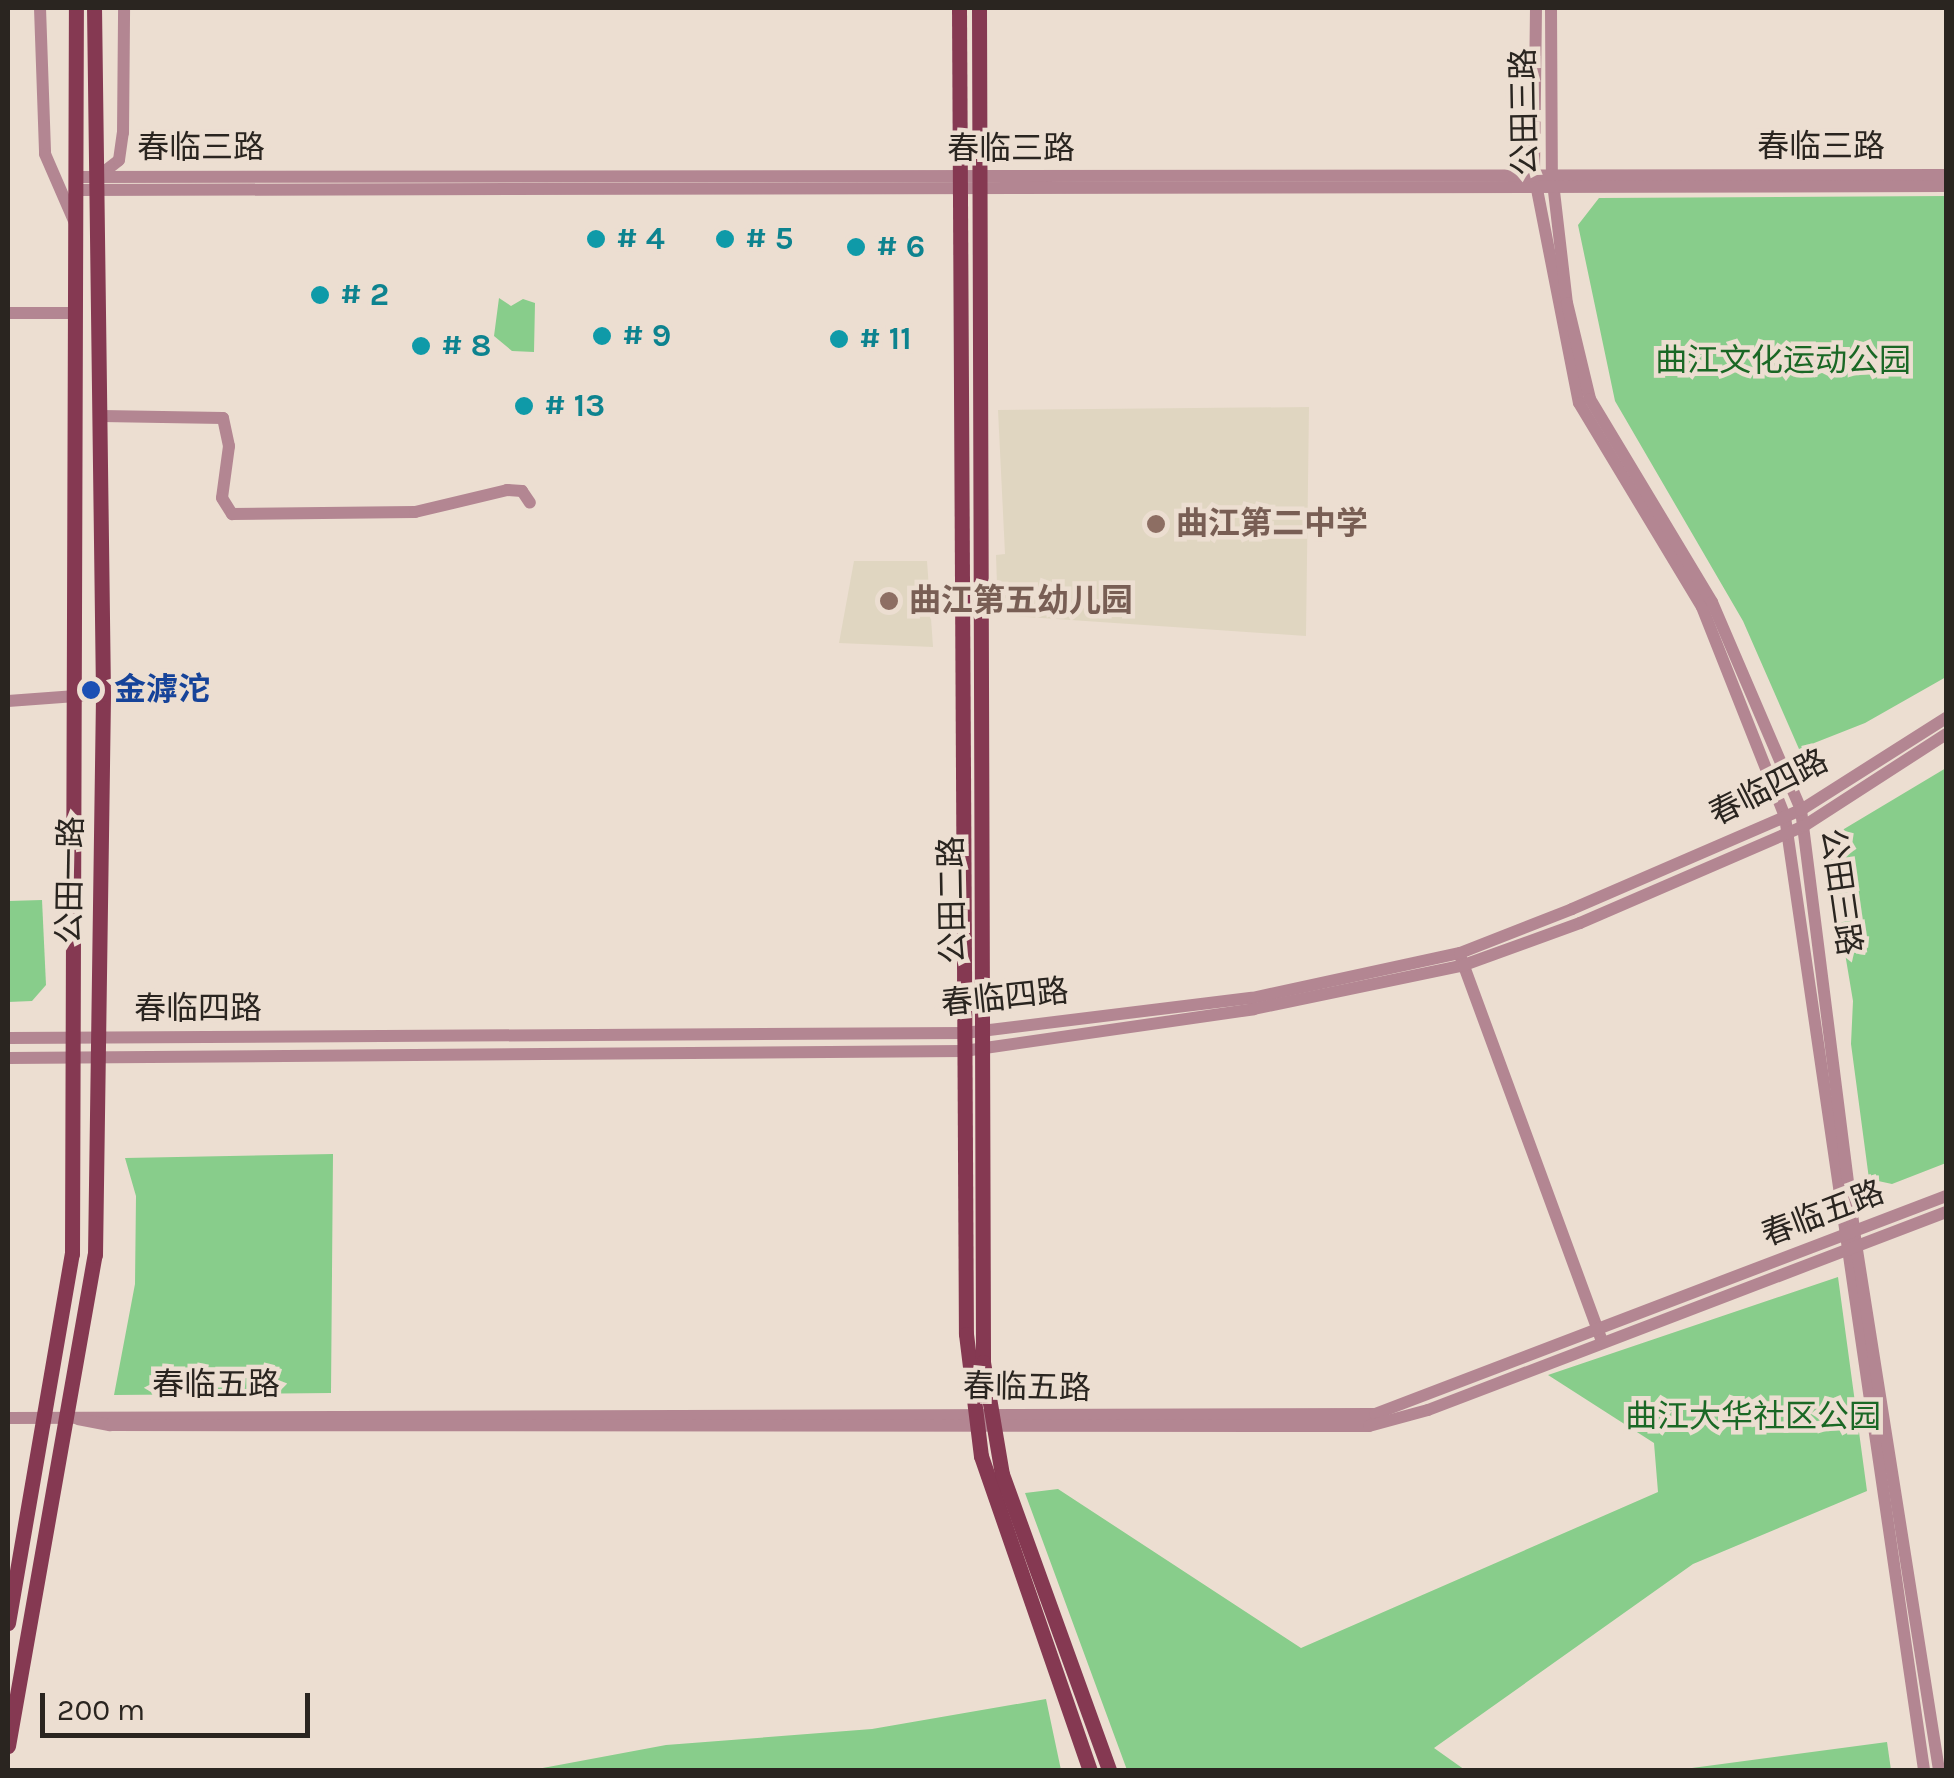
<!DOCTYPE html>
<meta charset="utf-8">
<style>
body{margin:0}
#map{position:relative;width:1954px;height:1778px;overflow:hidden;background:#ecded1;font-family:Karla,"Noto Sans SC",sans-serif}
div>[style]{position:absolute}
.education>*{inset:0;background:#e0d6c1}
.green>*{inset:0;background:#88cd8b}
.minor>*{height:12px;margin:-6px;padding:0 6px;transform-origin:6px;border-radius:6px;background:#b38692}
.major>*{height:15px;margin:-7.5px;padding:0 7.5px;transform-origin:7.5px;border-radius:7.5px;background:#853952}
.dots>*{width:28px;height:28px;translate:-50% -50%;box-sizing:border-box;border:5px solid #ecded1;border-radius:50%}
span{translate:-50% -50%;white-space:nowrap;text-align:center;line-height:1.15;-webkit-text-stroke:9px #ecded1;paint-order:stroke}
.street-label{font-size:32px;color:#2a2520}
.culture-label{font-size:32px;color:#0d838f;font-weight:700}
.left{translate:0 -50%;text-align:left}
.park-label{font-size:32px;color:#1a6825}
.education-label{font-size:32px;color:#785e54;font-weight:700}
.transit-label{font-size:32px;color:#164399;font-weight:700}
.frame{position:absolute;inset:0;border:10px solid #2a2520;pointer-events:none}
.scale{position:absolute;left:40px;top:1693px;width:270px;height:45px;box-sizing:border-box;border:5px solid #2a2520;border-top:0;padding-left:12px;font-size:30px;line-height:35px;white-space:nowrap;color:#2a2520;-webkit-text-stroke:8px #ecded1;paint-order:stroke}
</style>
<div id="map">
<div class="education">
<div style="clip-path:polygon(1309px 407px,1306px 636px,998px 615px,996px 555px,1005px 554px,998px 410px)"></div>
<div style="clip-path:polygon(854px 561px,927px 561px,933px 647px,839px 643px)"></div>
</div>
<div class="green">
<div style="clip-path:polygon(1946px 196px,1946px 677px,1865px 723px,1799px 749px,1743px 621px,1615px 401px,1578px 225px,1599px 198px)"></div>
<div style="clip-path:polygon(499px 298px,511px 306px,523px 299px,535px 303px,534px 352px,512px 351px,494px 336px)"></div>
<div style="clip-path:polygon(1946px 768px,1946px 1163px,1892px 1184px,1869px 1179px,1851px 1044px,1853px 1001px,1829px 858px,1844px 829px)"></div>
<div style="clip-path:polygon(42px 900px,46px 985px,32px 1001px,8px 1002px,8px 901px)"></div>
<div style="clip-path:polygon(333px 1154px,331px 1393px,114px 1395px,135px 1284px,136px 1196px,125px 1158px)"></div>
<div style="clip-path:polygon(1838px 1277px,1867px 1491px,1693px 1564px,1434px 1748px,1465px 1770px,1127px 1770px,1025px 1493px,1058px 1489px,1301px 1648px,1658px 1492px,1654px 1443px,1548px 1375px)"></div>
<div style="clip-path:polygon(1046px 1699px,1061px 1770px,532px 1770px,666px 1745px,872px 1729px)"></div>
<div style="clip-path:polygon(1887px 1742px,1891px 1770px,1677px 1770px)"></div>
</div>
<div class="minor">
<div style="left:40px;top:8px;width:146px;rotate:88deg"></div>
<div style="left:45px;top:154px;width:75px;rotate:66.5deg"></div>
<div style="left:1536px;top:8px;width:166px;rotate:90.7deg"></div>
<div style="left:1534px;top:174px;width:233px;rotate:78.9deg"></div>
<div style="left:1579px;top:403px;width:238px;rotate:58.9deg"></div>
<div style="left:1702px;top:607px;width:226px;rotate:68.4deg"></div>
<div style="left:1785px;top:817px;width:963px;rotate:81.7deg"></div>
<div style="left:1551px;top:8px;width:166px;rotate:89.7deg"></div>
<div style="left:1552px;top:174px;width:130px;rotate:83.4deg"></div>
<div style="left:1567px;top:303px;width:99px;rotate:76.5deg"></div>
<div style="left:1590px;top:399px;width:237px;rotate:59deg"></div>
<div style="left:1712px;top:602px;width:226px;rotate:66.8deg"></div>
<div style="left:1801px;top:810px;width:424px;rotate:82.8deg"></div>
<div style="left:1854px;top:1231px;width:546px;rotate:81.04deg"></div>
<div style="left:100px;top:175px;width:24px;rotate:-38deg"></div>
<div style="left:119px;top:160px;width:27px;rotate:-82deg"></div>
<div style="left:123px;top:133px;width:125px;rotate:-89.5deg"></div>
<div style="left:75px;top:177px;width:1871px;rotate:-0.06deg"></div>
<div style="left:75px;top:190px;width:1871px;rotate:-0.12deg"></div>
<div style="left:8px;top:313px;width:67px"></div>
<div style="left:102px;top:416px;width:121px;rotate:0.9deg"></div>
<div style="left:223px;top:418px;width:29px;rotate:78deg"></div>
<div style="left:229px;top:446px;width:52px;rotate:97.7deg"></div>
<div style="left:222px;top:498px;width:19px;rotate:58deg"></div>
<div style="left:232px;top:514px;width:183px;rotate:-0.6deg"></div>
<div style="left:415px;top:512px;width:95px;rotate:-13.4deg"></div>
<div style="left:507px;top:490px;width:15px;rotate:4deg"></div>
<div style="left:522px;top:491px;width:14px;rotate:56deg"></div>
<div style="left:8px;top:701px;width:95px;rotate:-4.2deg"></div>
<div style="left:1461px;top:958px;width:405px;rotate:69.8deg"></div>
<div style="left:8px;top:1038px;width:957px;rotate:-0.3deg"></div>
<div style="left:965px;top:1033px;width:289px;rotate:-7deg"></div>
<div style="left:1252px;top:998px;width:213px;rotate:-12.2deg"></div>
<div style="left:1460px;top:953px;width:120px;rotate:-21.4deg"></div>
<div style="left:1572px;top:909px;width:249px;rotate:-23.4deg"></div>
<div style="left:1801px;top:810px;width:172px;rotate:-32.4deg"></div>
<div style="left:8px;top:1058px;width:956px;rotate:-0.42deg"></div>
<div style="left:964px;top:1051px;width:293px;rotate:-8.2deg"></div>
<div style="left:1254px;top:1009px;width:215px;rotate:-11.8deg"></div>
<div style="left:1464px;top:965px;width:123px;rotate:-19.9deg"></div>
<div style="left:1580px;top:923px;width:244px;rotate:-23.4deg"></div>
<div style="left:1804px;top:826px;width:169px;rotate:-32.9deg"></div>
<div style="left:8px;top:1418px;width:1367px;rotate:-0.17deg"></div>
<div style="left:1375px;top:1414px;width:611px;rotate:-20.9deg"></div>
<div style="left:78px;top:1419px;width:33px;rotate:11deg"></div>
<div style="left:110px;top:1425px;width:1259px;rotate:0.05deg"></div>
<div style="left:1369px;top:1426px;width:61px;rotate:-15.2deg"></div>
<div style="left:1428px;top:1410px;width:555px;rotate:-20.92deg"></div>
</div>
<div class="major">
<div style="left:959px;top:8px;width:1326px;rotate:89.7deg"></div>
<div style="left:966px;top:1334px;width:123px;rotate:83deg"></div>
<div style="left:981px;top:1456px;width:332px;rotate:70.9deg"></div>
<div style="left:979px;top:8px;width:1354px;rotate:89.83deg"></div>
<div style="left:983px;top:1362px;width:114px;rotate:80.4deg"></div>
<div style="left:1002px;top:1474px;width:315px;rotate:70.1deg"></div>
<div style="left:8px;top:1623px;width:375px;rotate:-80.2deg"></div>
<div style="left:72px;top:1254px;width:1246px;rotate:-89.82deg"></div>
<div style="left:8px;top:1746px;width:499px;rotate:-80deg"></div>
<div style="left:95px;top:1255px;width:561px;rotate:-89.18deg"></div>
<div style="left:103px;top:694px;width:686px;rotate:-90.75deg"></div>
</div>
<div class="dots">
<div style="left:596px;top:239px;background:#0f9aa8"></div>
<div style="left:725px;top:239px;background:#0f9aa8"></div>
<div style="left:856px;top:247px;background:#0f9aa8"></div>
<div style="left:320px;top:295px;background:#0f9aa8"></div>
<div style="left:602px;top:336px;background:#0f9aa8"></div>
<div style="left:839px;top:339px;background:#0f9aa8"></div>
<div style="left:421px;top:346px;background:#0f9aa8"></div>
<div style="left:524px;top:406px;background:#0f9aa8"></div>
<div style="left:1156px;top:524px;background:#8d6e63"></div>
<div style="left:889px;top:601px;background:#8d6e63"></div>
<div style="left:91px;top:690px;background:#1a4fb4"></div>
</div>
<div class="street-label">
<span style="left:1525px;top:112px;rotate:-91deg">公田三路</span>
<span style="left:1821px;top:147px">春临三路</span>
<span style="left:201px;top:148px">春临三路</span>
<span style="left:1011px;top:149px">春临三路</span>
<span style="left:1769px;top:788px;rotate:-27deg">春临四路</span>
<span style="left:71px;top:880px;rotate:-89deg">公田一路</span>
<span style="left:1840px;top:892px;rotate:82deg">公田三路</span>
<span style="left:953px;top:900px;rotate:-91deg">公田二路</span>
<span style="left:1005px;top:998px;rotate:-6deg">春临四路</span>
<span style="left:198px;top:1009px">春临四路</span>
<span style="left:1823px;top:1214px;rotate:-21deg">春临五路</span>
<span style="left:216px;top:1385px">春临五路</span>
<span style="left:1027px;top:1388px;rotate:1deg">春临五路</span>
</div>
<div class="culture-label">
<span class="left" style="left:616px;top:239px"># 4</span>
<span class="left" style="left:745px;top:239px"># 5</span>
<span class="left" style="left:876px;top:247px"># 6</span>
<span class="left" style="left:340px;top:295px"># 2</span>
<span class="left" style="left:622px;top:336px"># 9</span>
<span class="left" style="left:859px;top:339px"># 11</span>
<span class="left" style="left:441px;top:346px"># 8</span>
<span class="left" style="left:544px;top:406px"># 13</span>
</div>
<div class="park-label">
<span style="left:1783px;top:361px">曲江文化运动公园</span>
<span style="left:1753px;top:1417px">曲江大华社区公园</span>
</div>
<div class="education-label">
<span class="left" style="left:1176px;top:524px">曲江第二中学</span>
<span class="left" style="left:909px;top:601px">曲江第五幼儿园</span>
</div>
<div class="transit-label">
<span class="left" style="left:114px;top:690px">金滹沱</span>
</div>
<div class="frame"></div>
<div class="scale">200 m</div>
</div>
